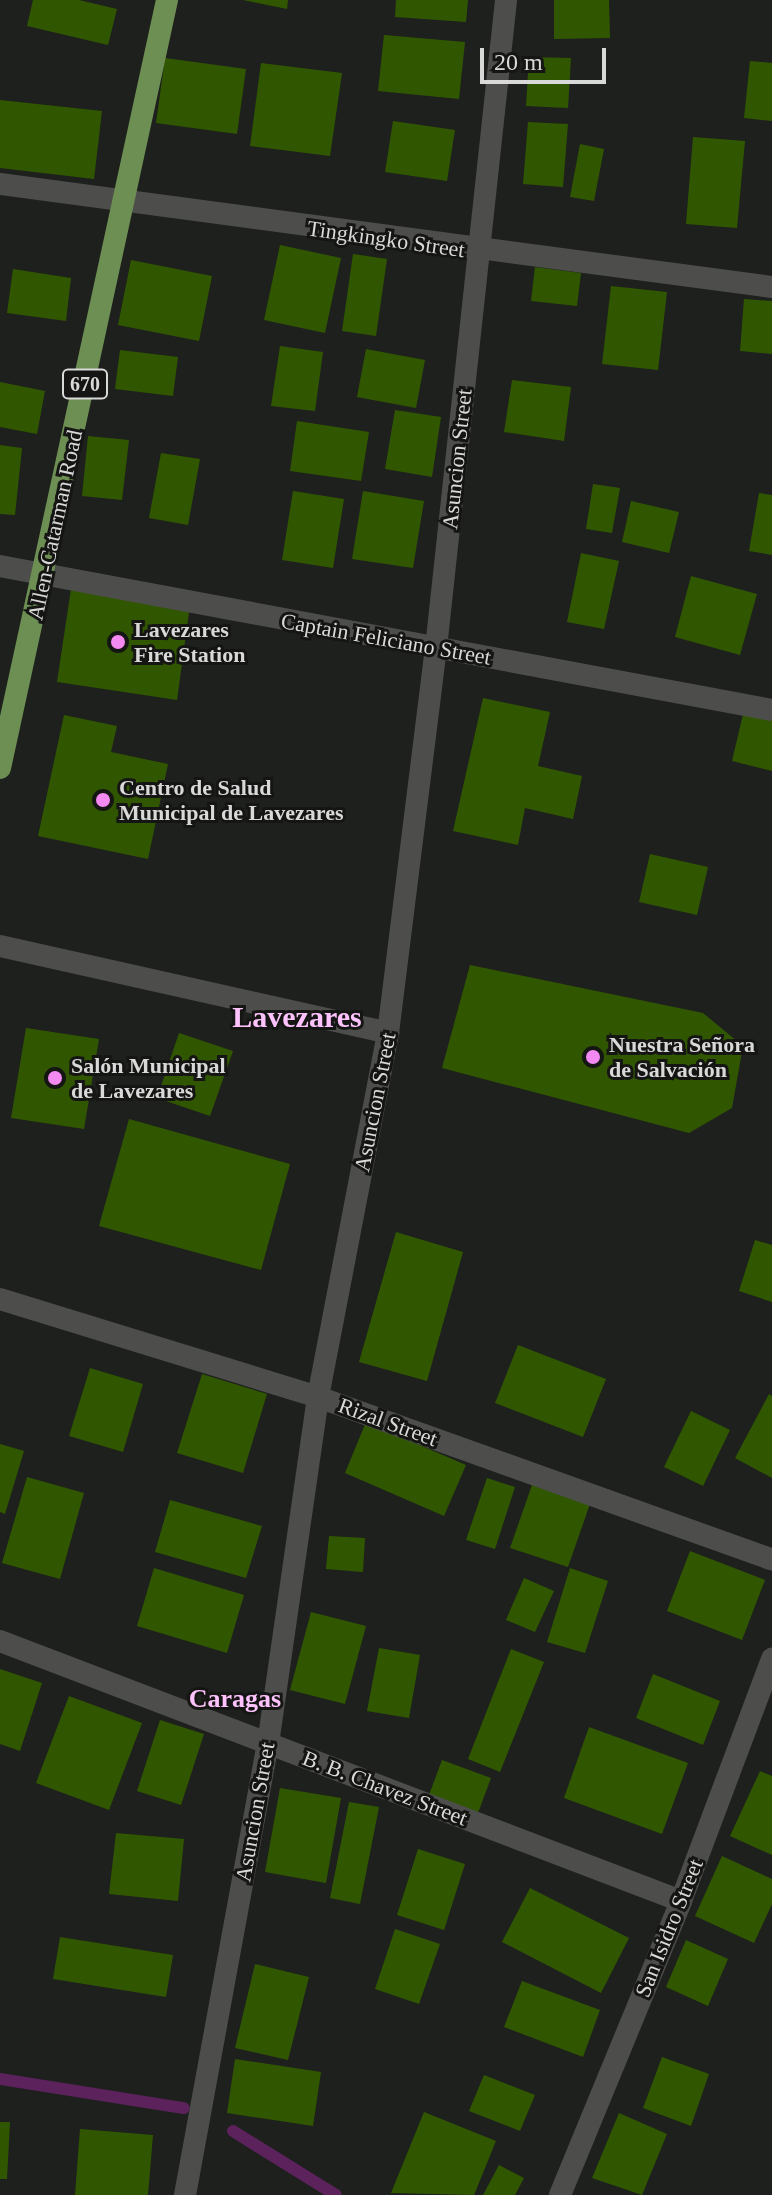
<!DOCTYPE html>
<meta charset="utf-8">
<style>
body{margin:0}
#map{position:relative;width:772px;height:2195px;overflow:hidden;background:#1e201d;font-family:Georgia,serif}
div>[style]{position:absolute}
.stream>*{height:12px;margin:-6px;padding:0 6px;transform-origin:6px;border-radius:6px;background:#5b225c}
.building>*{inset:0;background:#305700}
.minor>*{height:22px;margin:-11px;padding:0 11px;transform-origin:11px;border-radius:11px;background:#4d4e4c}
.primary>*{height:22px;margin:-11px;padding:0 11px;transform-origin:11px;border-radius:11px;background:#6d8f53}
.dots>*{width:22px;height:22px;translate:-50% -50%;box-sizing:border-box;border:4px solid #151614;border-radius:50%}
span{translate:-50% -50%;white-space:nowrap;text-align:center;line-height:1.15;-webkit-text-stroke:6px #151614;paint-order:stroke}
.shield-label span{padding:2px 6px;background:#151614;border:2px solid;border-radius:6px;-webkit-text-stroke-width:0}
.shield-label{font-size:20px;color:#d8d9d8;font-weight:700}
.street-label{font-size:22px;color:#d8d9d8}
.poi-label{font-size:22px;color:#d8d9d8;font-weight:700}
.left{translate:0 -50%;text-align:left}
.quarter-label{font-size:26px;color:#fec3fd;font-weight:700}
.district-label{font-size:30px;color:#fec3fd;font-weight:700}
.scale{position:absolute;left:480px;top:48px;width:126px;height:36px;box-sizing:border-box;border:4px solid #d8d9d8;border-top:0;padding-left:10px;font-size:24px;line-height:28px;white-space:nowrap;color:#d8d9d8;-webkit-text-stroke:6px #151614;paint-order:stroke}
</style>
<div id="map">
<div class="stream">
<div style="left:0;top:2079px;width:186px;rotate:9deg"></div>
<div style="left:233px;top:2131px;width:121px;rotate:31.9deg"></div>
</div>
<div class="building">
<div style="clip-path:polygon(33px 0,79px 0,117px 9px,108px 45px,27px 26px)"></div>
<div style="clip-path:polygon(243px 0,288px 0,287px 9px)"></div>
<div style="clip-path:polygon(396px 0,468px 0,466px 22px,395px 17px)"></div>
<div style="clip-path:polygon(554px 0,609px 0,610px 38px,554px 39px)"></div>
<div style="clip-path:polygon(384px 35px,465px 42px,459px 99px,378px 91px)"></div>
<div style="clip-path:polygon(529px 57px,571px 58px,568px 108px,526px 106px)"></div>
<div style="clip-path:polygon(165px 58px,246px 69px,237px 134px,156px 123px)"></div>
<div style="clip-path:polygon(750px 61px,772px 63px,772px 121px,744px 118px)"></div>
<div style="clip-path:polygon(261px 63px,342px 73px,330px 156px,250px 146px)"></div>
<div style="clip-path:polygon(0 100px,102px 111px,94px 179px,0 168px)"></div>
<div style="clip-path:polygon(393px 121px,455px 130px,447px 181px,385px 172px)"></div>
<div style="clip-path:polygon(528px 122px,568px 124px,563px 187px,523px 184px)"></div>
<div style="clip-path:polygon(693px 137px,745px 141px,737px 228px,686px 224px)"></div>
<div style="clip-path:polygon(580px 144px,604px 149px,594px 201px,570px 197px)"></div>
<div style="clip-path:polygon(280px 245px,341px 258px,325px 333px,264px 320px)"></div>
<div style="clip-path:polygon(353px 254px,387px 259px,376px 336px,342px 331px)"></div>
<div style="clip-path:polygon(131px 260px,212px 276px,199px 341px,118px 325px)"></div>
<div style="clip-path:polygon(535px 267px,581px 273px,577px 306px,531px 301px)"></div>
<div style="clip-path:polygon(13px 269px,71px 278px,66px 321px,7px 313px)"></div>
<div style="clip-path:polygon(611px 286px,667px 292px,658px 370px,602px 364px)"></div>
<div style="clip-path:polygon(744px 299px,772px 301px,772px 354px,740px 351px)"></div>
<div style="clip-path:polygon(280px 346px,323px 352px,315px 411px,271px 406px)"></div>
<div style="clip-path:polygon(366px 349px,425px 360px,416px 408px,357px 397px)"></div>
<div style="clip-path:polygon(120px 350px,178px 357px,173px 396px,115px 389px)"></div>
<div style="clip-path:polygon(512px 380px,571px 387px,564px 441px,504px 432px)"></div>
<div style="clip-path:polygon(0 382px,45px 391px,37px 434px,0 427px)"></div>
<div style="clip-path:polygon(395px 410px,441px 417px,432px 477px,385px 469px)"></div>
<div style="clip-path:polygon(297px 421px,369px 432px,361px 481px,290px 471px)"></div>
<div style="clip-path:polygon(88px 436px,129px 440px,122px 500px,82px 496px)"></div>
<div style="clip-path:polygon(0 445px,22px 448px,15px 515px,0 514px)"></div>
<div style="clip-path:polygon(161px 453px,200px 459px,188px 525px,149px 518px)"></div>
<div style="clip-path:polygon(593px 484px,620px 488px,612px 533px,586px 529px)"></div>
<div style="clip-path:polygon(293px 491px,344px 499px,333px 568px,282px 560px)"></div>
<div style="clip-path:polygon(363px 491px,424px 501px,413px 568px,352px 559px)"></div>
<div style="clip-path:polygon(759px 493px,772px 495px,772px 555px,749px 551px)"></div>
<div style="clip-path:polygon(631px 501px,679px 512px,669px 553px,622px 542px)"></div>
<div style="clip-path:polygon(581px 553px,619px 561px,604px 629px,567px 622px)"></div>
<div style="clip-path:polygon(691px 576px,757px 594px,740px 655px,675px 637px)"></div>
<div style="clip-path:polygon(71px 589px,190px 605px,177px 700px,57px 682px)"></div>
<div style="clip-path:polygon(483px 698px,550px 712px,538px 766px,582px 776px,573px 819px,525px 808px,518px 845px,453px 831px)"></div>
<div style="clip-path:polygon(744px 710px,772px 716px,772px 771px,732px 761px)"></div>
<div style="clip-path:polygon(64px 715px,117px 726px,111px 752px,168px 764px,148px 859px,38px 836px)"></div>
<div style="clip-path:polygon(650px 854px,708px 867px,697px 915px,639px 902px)"></div>
<div style="clip-path:polygon(470px 965px,703px 1013px,743px 1046px,732px 1108px,689px 1133px,442px 1068px)"></div>
<div style="clip-path:polygon(26px 1028px,99px 1039px,84px 1129px,11px 1118px)"></div>
<div style="clip-path:polygon(179px 1033px,233px 1051px,210px 1116px,157px 1098px)"></div>
<div style="clip-path:polygon(129px 1119px,290px 1164px,261px 1270px,99px 1226px)"></div>
<div style="clip-path:polygon(396px 1232px,463px 1252px,427px 1381px,359px 1362px)"></div>
<div style="clip-path:polygon(755px 1240px,772px 1245px,772px 1302px,739px 1291px)"></div>
<div style="clip-path:polygon(518px 1345px,606px 1379px,583px 1437px,495px 1403px)"></div>
<div style="clip-path:polygon(90px 1368px,143px 1384px,123px 1452px,69px 1436px)"></div>
<div style="clip-path:polygon(202px 1374px,267px 1394px,243px 1473px,177px 1453px)"></div>
<div style="clip-path:polygon(769px 1394px,772px 1396px,772px 1478px,735px 1458px)"></div>
<div style="clip-path:polygon(691px 1411px,730px 1430px,703px 1486px,664px 1467px)"></div>
<div style="clip-path:polygon(366px 1422px,466px 1465px,444px 1516px,345px 1473px)"></div>
<div style="clip-path:polygon(0 1444px,24px 1451px,5px 1514px,0 1512px)"></div>
<div style="clip-path:polygon(27px 1477px,84px 1493px,60px 1579px,2px 1563px)"></div>
<div style="clip-path:polygon(487px 1478px,515px 1487px,495px 1549px,466px 1540px)"></div>
<div style="clip-path:polygon(533px 1482px,591px 1501px,568px 1567px,510px 1548px)"></div>
<div style="clip-path:polygon(170px 1500px,262px 1526px,246px 1578px,155px 1552px)"></div>
<div style="clip-path:polygon(329px 1536px,365px 1538px,363px 1572px,326px 1569px)"></div>
<div style="clip-path:polygon(690px 1551px,765px 1580px,742px 1640px,667px 1611px)"></div>
<div style="clip-path:polygon(154px 1568px,244px 1595px,227px 1653px,137px 1626px)"></div>
<div style="clip-path:polygon(570px 1568px,608px 1581px,585px 1653px,547px 1642px)"></div>
<div style="clip-path:polygon(524px 1578px,554px 1591px,535px 1632px,506px 1620px)"></div>
<div style="clip-path:polygon(311px 1612px,366px 1626px,345px 1704px,290px 1690px)"></div>
<div style="clip-path:polygon(379px 1648px,420px 1655px,409px 1718px,367px 1711px)"></div>
<div style="clip-path:polygon(511px 1649px,544px 1662px,500px 1772px,468px 1759px)"></div>
<div style="clip-path:polygon(0 1669px,42px 1683px,20px 1751px,0 1744px)"></div>
<div style="clip-path:polygon(653px 1674px,720px 1701px,703px 1745px,636px 1718px)"></div>
<div style="clip-path:polygon(69px 1696px,142px 1723px,109px 1810px,36px 1783px)"></div>
<div style="clip-path:polygon(160px 1720px,204px 1734px,181px 1805px,137px 1791px)"></div>
<div style="clip-path:polygon(589px 1727px,688px 1763px,662px 1834px,564px 1798px)"></div>
<div style="clip-path:polygon(442px 1760px,491px 1778px,478px 1813px,429px 1795px)"></div>
<div style="clip-path:polygon(760px 1771px,772px 1776px,772px 1855px,730px 1836px)"></div>
<div style="clip-path:polygon(280px 1788px,341px 1798px,326px 1883px,265px 1872px)"></div>
<div style="clip-path:polygon(349px 1802px,379px 1807px,360px 1904px,330px 1898px)"></div>
<div style="clip-path:polygon(116px 1833px,184px 1839px,178px 1901px,109px 1894px)"></div>
<div style="clip-path:polygon(418px 1849px,465px 1864px,444px 1930px,397px 1915px)"></div>
<div style="clip-path:polygon(722px 1856px,772px 1879px,772px 1904px,754px 1943px,695px 1916px)"></div>
<div style="clip-path:polygon(530px 1888px,629px 1938px,601px 1993px,502px 1942px)"></div>
<div style="clip-path:polygon(395px 1929px,440px 1944px,419px 2004px,375px 1989px)"></div>
<div style="clip-path:polygon(60px 1937px,173px 1955px,166px 1997px,53px 1979px)"></div>
<div style="clip-path:polygon(686px 1940px,728px 1959px,708px 2006px,666px 1987px)"></div>
<div style="clip-path:polygon(255px 1964px,309px 1977px,288px 2060px,235px 2048px)"></div>
<div style="clip-path:polygon(522px 1981px,600px 2010px,583px 2057px,504px 2027px)"></div>
<div style="clip-path:polygon(662px 2057px,709px 2074px,691px 2126px,643px 2108px)"></div>
<div style="clip-path:polygon(235px 2059px,321px 2072px,313px 2126px,227px 2113px)"></div>
<div style="clip-path:polygon(484px 2075px,535px 2095px,520px 2131px,469px 2111px)"></div>
<div style="clip-path:polygon(424px 2112px,496px 2141px,474px 2195px,391px 2193px)"></div>
<div style="clip-path:polygon(619px 2113px,667px 2134px,642px 2195px,592px 2178px)"></div>
<div style="clip-path:polygon(0 2122px,10px 2122px,7px 2179px,0 2179px)"></div>
<div style="clip-path:polygon(80px 2129px,153px 2135px,148px 2195px,75px 2195px)"></div>
<div style="clip-path:polygon(499px 2165px,524px 2178px,515px 2195px,483px 2195px)"></div>
</div>
<div class="minor">
<div style="left:0;top:184px;width:779px;rotate:7.6deg"></div>
<div style="left:0;top:566px;width:785px;rotate:10.57deg"></div>
<div style="left:0;top:946px;width:398px;rotate:12.6deg"></div>
<div style="left:0;top:1299px;width:333px;rotate:17.1deg"></div>
<div style="left:318px;top:1397px;width:482px;rotate:19.7deg"></div>
<div style="left:0;top:1641px;width:729px;rotate:20.9deg"></div>
<div style="left:185px;top:2195px;width:459px;rotate:-79.6deg"></div>
<div style="left:268px;top:1744px;width:351px;rotate:-81.8deg"></div>
<div style="left:318px;top:1397px;width:371px;rotate:-79.1deg"></div>
<div style="left:388px;top:1033px;width:388px;rotate:-82.9deg"></div>
<div style="left:436px;top:648px;width:652px;rotate:-83.83deg"></div>
<div style="left:560px;top:2195px;width:318px;rotate:-67.6deg"></div>
<div style="left:681px;top:1901px;width:259px;rotate:-69.4deg"></div>
</div>
<div class="primary">
<div style="left:0;top:768px;width:786px;rotate:-77.73deg"></div>
</div>
<div class="dots">
<div style="left:118px;top:642px;background:#f28af2"></div>
<div style="left:103px;top:800px;background:#f28af2"></div>
<div style="left:593px;top:1057px;background:#f28af2"></div>
<div style="left:55px;top:1078px;background:#f28af2"></div>
</div>
<div class="shield-label">
<span style="left:85px;top:384px">670</span>
</div>
<div class="street-label">
<span style="left:386px;top:239px;rotate:8deg">Tingkingko Street</span>
<span style="left:457px;top:459px;rotate:-84deg">Asuncion Street</span>
<span style="left:55px;top:525px;rotate:-78deg">Allen-Catarman Road</span>
<span style="left:386px;top:639px;rotate:10deg">Captain Feliciano Street</span>
<span style="left:375px;top:1102px;rotate:-79deg">Asuncion Street</span>
<span style="left:388px;top:1422px;rotate:20deg">Rizal Street</span>
<span style="left:385px;top:1788px;rotate:21deg">B. B. Chavez Street</span>
<span style="left:255px;top:1812px;rotate:-80deg">Asuncion Street</span>
<span style="left:669px;top:1928px;rotate:-68deg">San Isidro Street</span>
</div>
<div class="poi-label">
<span class="left" style="left:134px;top:642px">Lavezares<br>Fire Station</span>
<span class="left" style="left:119px;top:800px">Centro de Salud<br>Municipal de Lavezares</span>
<span class="left" style="left:609px;top:1057px">Nuestra Señora<br>de Salvación</span>
<span class="left" style="left:71px;top:1078px">Salón Municipal<br>de Lavezares</span>
</div>
<div class="quarter-label">
<span style="left:235px;top:1699px">Caragas</span>
</div>
<div class="district-label">
<span style="left:297px;top:1017px">Lavezares</span>
</div>
<div class="scale">20 m</div>
</div>
